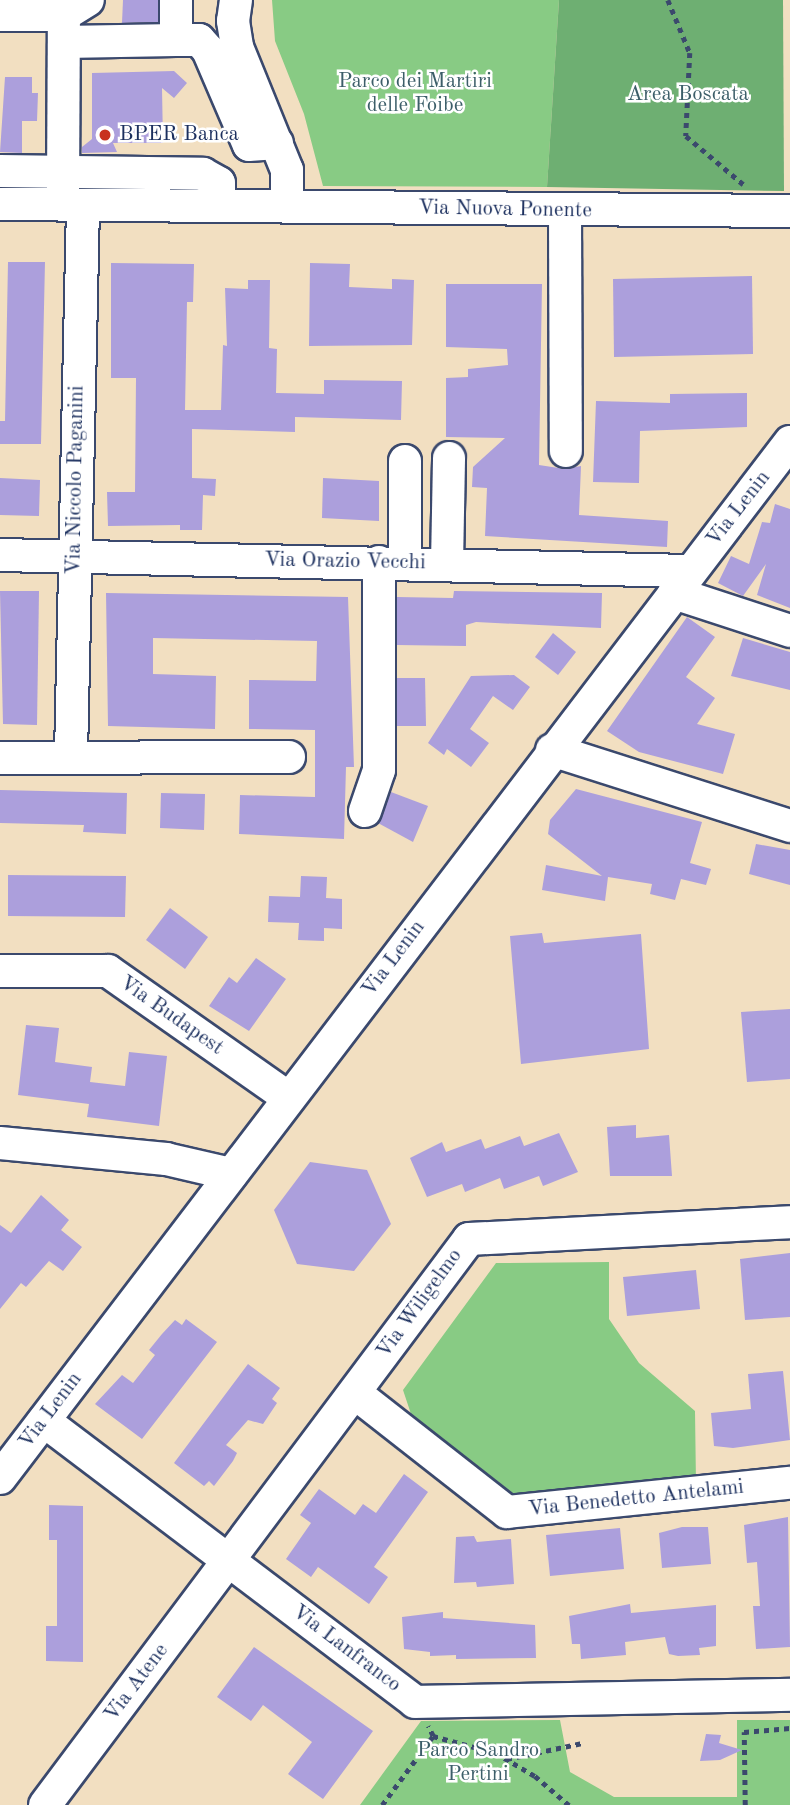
<!DOCTYPE html>
<style>
body{margin:0}
#map{position:relative;width:790px;height:1805px;overflow:hidden;background:#f2dfc1;font-family:"Old Standard TT",serif}
div>[style]{position:absolute}
.green>*{inset:0;background:#88cb84}
.forest>*{inset:0;background:#6eaf72}
.building>*{inset:0;background:#ac9fdc}
.path>*{height:4.5px;margin-top:-2.25px;transform-origin:0;background:repeating-linear-gradient(90deg,#3b496d 0 5px,transparent 0 10px)}
.roads{filter:drop-shadow(2px 0 #3b496d) drop-shadow(-2px 0 #3b496d) drop-shadow(0 2px #3b496d) drop-shadow(0 -2px #3b496d)}
.minor>*{height:32px;margin:-16px;padding:0 16px;transform-origin:16px;border-radius:16px;background:#fff}
.dots>*{width:19px;height:19px;translate:-50% -50%;box-sizing:border-box;border:4px solid #fff;border-radius:50%}
span{translate:-50% -50%;white-space:nowrap;text-align:center;line-height:1.15;-webkit-text-stroke:5px #fff;paint-order:stroke}
.park-label{font-size:21px;color:#3c5e69}
.poi-label{font-size:21px;color:#1b2f5e}
.left{translate:0 -50%;text-align:left}
.street-label{font-size:21px;color:#1b2f5e}
</style>
<div id="map">
<div class="green">
<div style="clip-path:polygon(272px 0,559px 0,547px 187px,323px 186px,304px 114px,275px 41px)"></div>
<div style="clip-path:polygon(609px 1262px,609px 1319px,639px 1363px,695px 1411px,696px 1484px,515px 1497px,411px 1414px,403px 1390px,496px 1263px)"></div>
<div style="clip-path:polygon(560px 1720px,570px 1772px,614px 1797px,737px 1797px,737px 1720px,790px 1720px,790px 1805px,360px 1805px,421px 1721px)"></div>
</div>
<div class="forest">
<div style="clip-path:polygon(559px 0,783px 0,784px 191px,547px 187px)"></div>
</div>
<div class="building">
<div style="clip-path:polygon(123px 0,158px 0,158px 22px,122px 23px)"></div>
<div style="clip-path:polygon(174px 71px,187px 83px,174px 98px,162px 88px,163px 143px,113px 143px,117px 152px,82px 153px,82px 147px,92px 139px,92px 73px)"></div>
<div style="clip-path:polygon(5px 77px,32px 77px,32px 93px,38px 93px,37px 121px,22px 121px,22px 153px,0 152px)"></div>
<div style="clip-path:polygon(8px 262px,45px 262px,41px 444px,0 444px,0 421px,5px 421px)"></div>
<div style="clip-path:polygon(111px 263px,194px 264px,193px 302px,187px 302px,185px 410px,221px 410px,223px 345px,227px 346px,225px 288px,248px 289px,248px 280px,270px 280px,269px 348px,277px 349px,276px 393px,324px 394px,324px 380px,402px 381px,401px 420px,295px 417px,295px 432px,192px 429px,192px 478px,216px 479px,215px 496px,203px 495px,202px 530px,180px 530px,180px 525px,108px 526px,107px 492px,135px 492px,136px 378px,111px 378px)"></div>
<div style="clip-path:polygon(310px 263px,350px 264px,349px 287px,392px 289px,392px 279px,414px 280px,412px 345px,309px 346px)"></div>
<div style="clip-path:polygon(752px 276px,753px 354px,614px 357px,613px 279px)"></div>
<div style="clip-path:polygon(446px 284px,542px 284px,539px 465px,565px 469px,581px 466px,579px 515px,668px 521px,667px 547px,485px 536px,487px 488px,472px 487px,473px 467px,505px 438px,446px 437px,446px 378px,468px 377px,468px 369px,508px 365px,507px 349px,446px 347px)"></div>
<div style="clip-path:polygon(747px 393px,747px 427px,640px 431px,639px 483px,593px 482px,596px 401px,670px 403px,670px 394px)"></div>
<div style="clip-path:polygon(0 478px,40px 480px,39px 516px,0 515px)"></div>
<div style="clip-path:polygon(323px 478px,379px 481px,379px 521px,322px 518px)"></div>
<div style="clip-path:polygon(775px 504px,790px 509px,790px 608px,757px 595px,766px 564px,743px 596px,718px 583px,731px 556px,749px 564px,762px 522px,770px 523px)"></div>
<div style="clip-path:polygon(0 591px,39px 591px,37px 725px,3px 724px)"></div>
<div style="clip-path:polygon(454px 591px,602px 593px,601px 628px,476px 622px,466px 625px,466px 646px,397px 645px,397px 597px,453px 598px)"></div>
<div style="clip-path:polygon(106px 593px,348px 597px,354px 767px,346px 767px,344px 839px,239px 834px,240px 795px,315px 797px,315px 730px,249px 729px,249px 680px,316px 681px,317px 641px,153px 638px,153px 674px,216px 676px,215px 729px,108px 726px)"></div>
<div style="clip-path:polygon(687px 617px,715px 637px,686px 677px,715px 698px,697px 724px,735px 734px,723px 774px,639px 752px,607px 731px)"></div>
<div style="clip-path:polygon(553px 633px,576px 652px,558px 675px,535px 657px)"></div>
<div style="clip-path:polygon(743px 638px,790px 652px,790px 690px,731px 676px)"></div>
<div style="clip-path:polygon(514px 675px,530px 687px,513px 710px,493px 696px,470px 729px,489px 743px,471px 767px,447px 749px,444px 755px,428px 743px,471px 676px)"></div>
<div style="clip-path:polygon(397px 678px,425px 678px,426px 726px,397px 726px)"></div>
<div style="clip-path:polygon(576px 789px,702px 822px,690px 863px,711px 869px,706px 885px,681px 879px,675px 900px,650px 894px,652px 884px,608px 877px,605px 901px,542px 890px,546px 865px,602px 876px,548px 834px,550px 820px)"></div>
<div style="clip-path:polygon(0 790px,127px 793px,126px 834px,83px 832px,84px 825px,0 823px)"></div>
<div style="clip-path:polygon(391px 792px,428px 806px,413px 842px,378px 823px)"></div>
<div style="clip-path:polygon(161px 793px,205px 794px,204px 830px,160px 828px)"></div>
<div style="clip-path:polygon(756px 844px,790px 850px,790px 885px,749px 874px)"></div>
<div style="clip-path:polygon(8px 875px,126px 876px,125px 917px,8px 916px)"></div>
<div style="clip-path:polygon(301px 876px,327px 877px,326px 898px,342px 899px,342px 929px,324px 928px,324px 941px,298px 940px,299px 923px,268px 922px,269px 896px,300px 897px)"></div>
<div style="clip-path:polygon(170px 908px,208px 937px,185px 969px,146px 940px)"></div>
<div style="clip-path:polygon(542px 933px,544px 943px,641px 934px,649px 1049px,521px 1064px,510px 936px)"></div>
<div style="clip-path:polygon(256px 958px,286px 979px,249px 1031px,209px 1006px,229px 977px,237px 983px)"></div>
<div style="clip-path:polygon(790px 1009px,790px 1079px,747px 1082px,741px 1012px)"></div>
<div style="clip-path:polygon(26px 1025px,59px 1028px,55px 1062px,92px 1067px,90px 1082px,125px 1086px,129px 1052px,167px 1056px,159px 1126px,87px 1117px,89px 1104px,18px 1095px)"></div>
<div style="clip-path:polygon(636px 1125px,636px 1138px,669px 1135px,672px 1176px,610px 1176px,607px 1127px)"></div>
<div style="clip-path:polygon(559px 1133px,578px 1172px,543px 1186px,539px 1176px,504px 1189px,500px 1178px,465px 1192px,462px 1184px,427px 1197px,410px 1158px,442px 1142px,446px 1152px,481px 1139px,485px 1149px,520px 1136px,524px 1146px)"></div>
<div style="clip-path:polygon(310px 1162px,367px 1170px,391px 1224px,354px 1271px,297px 1264px,274px 1210px)"></div>
<div style="clip-path:polygon(41px 1195px,69px 1220px,61px 1230px,82px 1247px,63px 1271px,49px 1261px,26px 1287px,21px 1283px,0 1309px,0 1225px,11px 1233px)"></div>
<div style="clip-path:polygon(790px 1253px,790px 1317px,745px 1320px,740px 1259px)"></div>
<div style="clip-path:polygon(696px 1270px,700px 1309px,627px 1316px,623px 1277px)"></div>
<div style="clip-path:polygon(186px 1319px,217px 1342px,142px 1439px,95px 1404px,122px 1375px,133px 1383px,155px 1355px,149px 1350px,162px 1334px,175px 1320px,182px 1325px)"></div>
<div style="clip-path:polygon(248px 1364px,280px 1388px,272px 1399px,277px 1403px,263px 1424px,248px 1420px,226px 1445px,237px 1453px,233px 1461px,214px 1486px,209px 1481px,204px 1486px,174px 1463px)"></div>
<div style="clip-path:polygon(783px 1371px,790px 1440px,733px 1448px,714px 1446px,711px 1413px,751px 1409px,748px 1374px)"></div>
<div style="clip-path:polygon(404px 1474px,428px 1492px,374px 1567px,388px 1577px,369px 1604px,318px 1567px,311px 1577px,286px 1559px,311px 1523px,300px 1515px,319px 1489px,355px 1515px,363px 1504px,376px 1513px)"></div>
<div style="clip-path:polygon(49px 1505px,83px 1506px,83px 1662px,46px 1661px,46px 1626px,57px 1626px,57px 1540px,49px 1540px)"></div>
<div style="clip-path:polygon(788px 1517px,790px 1647px,756px 1649px,753px 1606px,760px 1606px,757px 1562px,747px 1563px,744px 1525px)"></div>
<div style="clip-path:polygon(682px 1527px,708px 1527px,711px 1564px,662px 1568px,659px 1533px)"></div>
<div style="clip-path:polygon(620px 1528px,624px 1569px,550px 1576px,546px 1535px)"></div>
<div style="clip-path:polygon(474px 1536px,477px 1542px,511px 1539px,514px 1584px,477px 1587px,476px 1582px,454px 1583px,456px 1537px)"></div>
<div style="clip-path:polygon(630px 1604px,631px 1613px,716px 1605px,716px 1646px,699px 1648px,700px 1655px,678px 1656px,669px 1654px,665px 1637px,625px 1642px,626px 1655px,581px 1659px,580px 1644px,572px 1644px,569px 1616px)"></div>
<div style="clip-path:polygon(443px 1612px,443px 1618px,535px 1625px,536px 1658px,456px 1659px,456px 1655px,430px 1656px,430px 1652px,404px 1649px,402px 1617px)"></div>
<div style="clip-path:polygon(254px 1647px,373px 1731px,323px 1799px,288px 1774px,312px 1742px,263px 1705px,251px 1721px,217px 1697px)"></div>
<div style="clip-path:polygon(706px 1734px,721px 1735px,719px 1743px,742px 1750px,720px 1760px,700px 1761px)"></div>
</div>
<div class="path">
<div style="left:668px;top:0;width:57px;rotate:67.5deg"></div>
<div style="left:690px;top:53px;width:83px;rotate:92.8deg"></div>
<div style="left:686px;top:136px;width:75px;rotate:40.1deg"></div>
<div style="left:433px;top:1736px;width:65px;rotate:15.1deg"></div>
<div style="left:496px;top:1753px;width:45px;rotate:30.5deg"></div>
<div style="left:535px;top:1776px;width:45px;rotate:40.5deg"></div>
<div style="left:507px;top:1759px;width:77px;rotate:-12deg"></div>
<div style="left:382px;top:1805px;width:86px;rotate:-53.5deg"></div>
<div style="left:433px;top:1736px;width:11px;rotate:-117deg"></div>
<div style="left:745px;top:1805px;width:73px;rotate:-90.8deg"></div>
<div style="left:744px;top:1732px;width:46px;rotate:-5deg"></div>
</div>
<div class="roads">
<div class="minor">
<div style="left:236px;top:0;width:21px;rotate:98deg"></div>
<div style="left:233px;top:21px;width:26px;rotate:81deg"></div>
<div style="left:237px;top:47px;width:133px;rotate:67.9deg"></div>
<div style="left:287px;top:170px;width:37px;rotate:90deg"></div>
<div style="left:0;top:15px;width:64px"></div>
<div style="left:64px;top:15px;width:28px;rotate:-32deg"></div>
<div style="left:176px;top:40px;width:23px"></div>
<div style="left:199px;top:40px;width:13px;rotate:48deg"></div>
<div style="left:208px;top:50px;width:103px;rotate:66.7deg"></div>
<div style="left:249px;top:145px;width:28px;rotate:-4deg"></div>
<div style="left:64px;top:42px;width:112px;rotate:-1deg"></div>
<div style="left:176px;top:40px;width:40px;rotate:-90deg"></div>
<div style="left:0;top:171px;width:203px;rotate:0.8deg"></div>
<div style="left:203px;top:174px;width:18px;rotate:29deg"></div>
<div style="left:219px;top:183px;width:23px;rotate:90deg"></div>
<div style="left:63px;top:193px;width:178px;rotate:-89.7deg"></div>
<div style="left:0;top:204px;width:790px;rotate:0.51deg"></div>
<div style="left:565px;top:212px;width:239px;rotate:89.8deg"></div>
<div style="left:405px;top:461px;width:101px;rotate:90deg"></div>
<div style="left:0;top:555px;width:691px;rotate:1.33deg"></div>
<div style="left:447px;top:564px;width:106px;rotate:-88.9deg"></div>
<div style="left:674px;top:593px;width:122px;rotate:18.1deg"></div>
<div style="left:552px;top:750px;width:250px;rotate:17.7deg"></div>
<div style="left:71px;top:756px;width:551px;rotate:-88.75deg"></div>
<div style="left:0;top:758px;width:289px;rotate:-0.2deg"></div>
<div style="left:365px;top:811px;width:43px;rotate:-71.1deg"></div>
<div style="left:379px;top:770px;width:208px;rotate:-90deg"></div>
<div style="left:0;top:971px;width:108px"></div>
<div style="left:108px;top:971px;width:221px;rotate:35.1deg"></div>
<div style="left:0;top:1143px;width:167px;rotate:5.5deg"></div>
<div style="left:166px;top:1159px;width:67px;rotate:13deg"></div>
<div style="left:355px;top:1393px;width:193px;rotate:38.1deg"></div>
<div style="left:507px;top:1512px;width:284px;rotate:-5.9deg"></div>
<div style="left:44px;top:1421px;width:465px;rotate:37.1deg"></div>
<div style="left:415px;top:1702px;width:375px;rotate:-1.1deg"></div>
<div style="left:0;top:1478px;width:1303px;rotate:-52.67deg"></div>
<div style="left:45px;top:1805px;width:707px;rotate:-53.16deg"></div>
<div style="left:469px;top:1239px;width:321px;rotate:-3deg"></div>
</div>
</div>
<div class="dots">
<div style="left:105px;top:135px;background:#c8321e"></div>
</div>
<div class="park-label">
<span style="left:415px;top:94px">Parco dei Martiri<br>delle Foibe</span>
<span style="left:688px;top:95px">Area Boscata</span>
<span style="left:478px;top:1763px">Parco Sandro<br>Pertini</span>
</div>
<div class="poi-label">
<span class="left" style="left:119px;top:135px">BPER Banca</span>
</div>
<div class="street-label">
<span style="left:505px;top:210px;rotate:1deg">Via Nuova Ponente</span>
<span style="left:76px;top:480px;rotate:-89deg">Via Niccolo Paganini</span>
<span style="left:739px;top:509px;rotate:-52deg">Via Lenin</span>
<span style="left:345px;top:562px;rotate:1deg">Via Orazio Vecchi</span>
<span style="left:394px;top:959px;rotate:-53deg">Via Lenin</span>
<span style="left:171px;top:1016px;rotate:35deg">Via Budapest</span>
<span style="left:420px;top:1304px;rotate:-54deg">Via Wiligelmo</span>
<span style="left:51px;top:1411px;rotate:-53deg">Via Lenin</span>
<span style="left:636px;top:1499px;rotate:-6deg">Via Benedetto Antelami</span>
<span style="left:346px;top:1649px;rotate:37deg">Via Lanfranco</span>
<span style="left:137px;top:1683px;rotate:-53deg">Via Atene</span>
</div>
</div>
